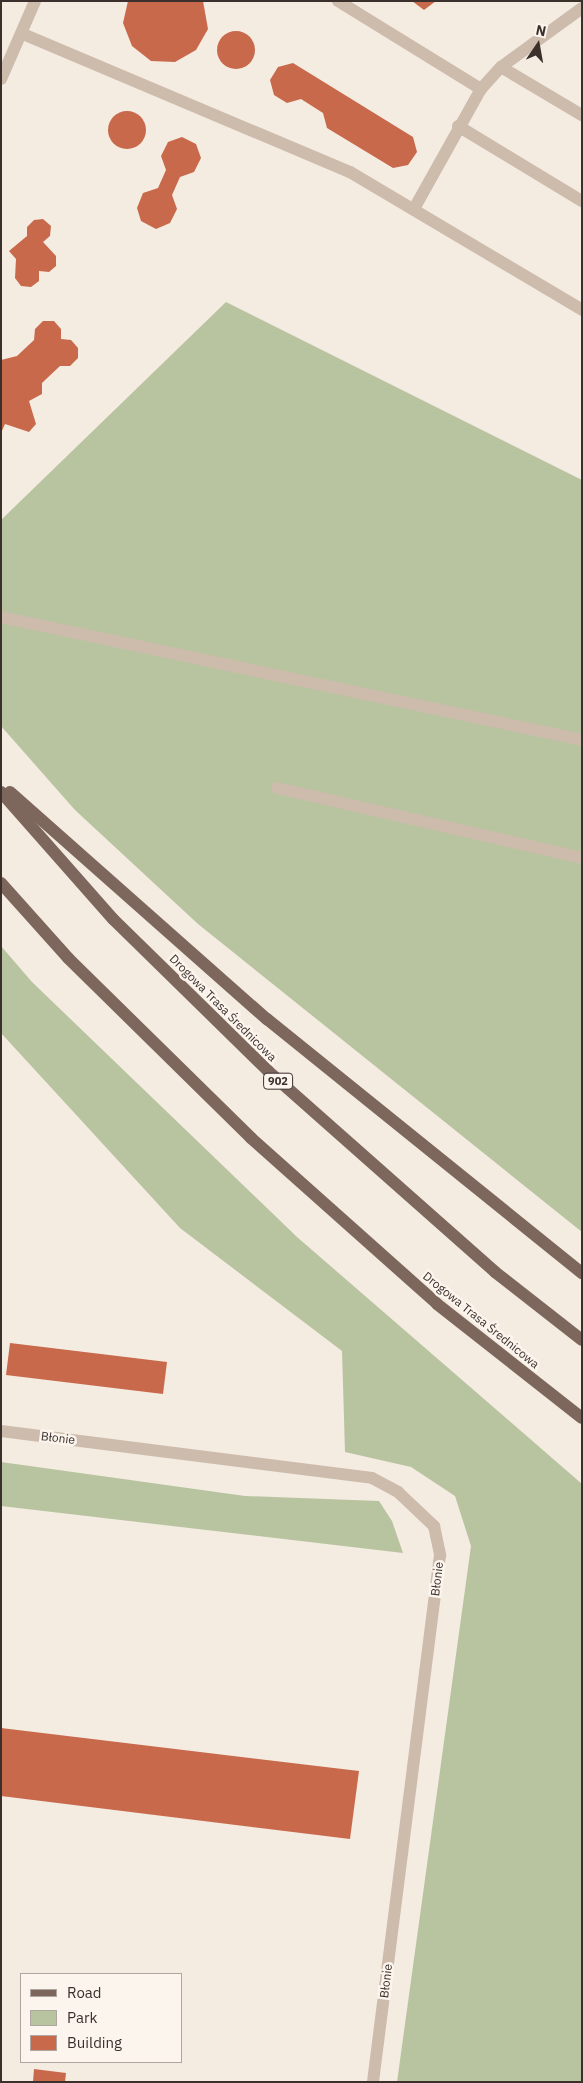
<!DOCTYPE html>
<meta charset="utf-8">
<style>
body{margin:0}
#map{position:relative;width:583px;height:2083px;overflow:hidden;background:#f4ebe1;font-family:"IBM Plex Sans",sans-serif}
div>[style]{position:absolute}
.green>*{inset:0;background:#b8c4a0}
.building>*{inset:0;background:#c8694b}
.round{border-radius:50%}
.service>*{height:12px;margin:-6px;padding:0 6px;transform-origin:6px;border-radius:6px;background:#cdbbac}
.tertiary>*{height:12px;margin:-6px;padding:0 6px;transform-origin:6px;border-radius:6px;background:#cdbbac}
.primary>*{height:12px;margin:-6px;padding:0 6px;transform-origin:6px;border-radius:6px;background:#7d675c}
span{translate:-50% -50%;white-space:nowrap;text-align:center;line-height:1.15;-webkit-text-stroke:5px #fbf5ee;paint-order:stroke}
.shield-label span{padding:1px 4px;background:#fbf5ee;border:1px solid;border-radius:4px;-webkit-text-stroke-width:0}
.shield-label{font-size:11px;color:#3b302b;font-weight:700}
.street-label{font-size:12px;color:#3b302b}
.frame{position:absolute;inset:0;border:2px solid #3b302b;pointer-events:none}
.legend{position:absolute;left:20px;top:1973px;width:162px;height:90px;box-sizing:border-box;background:#fbf5ee;border:1px solid #aea6a0;margin:0;padding:6px 9px;list-style:none;font-size:15px;color:#3b302b}
.legend li{display:flex;align-items:center;gap:10px;height:25px}
.legend b{width:25px;border:1px solid #aea6a0}
.north{position:absolute;left:513px;top:20px;width:50px;height:50px;-webkit-text-stroke:4px #fbf5ee;paint-order:stroke;rotate:12deg;font-size:14px;font-weight:700;line-height:20px;text-align:center;color:#3b302b}
.north::after{content:'';display:block;margin:auto;width:18px;height:22px;background:#3b302b;clip-path:polygon(50% 0,100% 100%,50% 72%,0 100%)}
</style>
<div id="map">
<div class="green">
<div style="clip-path:polygon(226px 302px,582px 480px,582px 1232px,198px 924px,75px 810px,1px 726px,1px 520px)"></div>
<div style="clip-path:polygon(1px 946px,32px 982px,297px 1237px,582px 1484px,582px 2082px,397px 2082px,471px 1546px,455px 1496px,411px 1467px,345px 1452px,342px 1351px,180px 1228px,1px 1033px)"></div>
<div style="clip-path:polygon(1px 1462px,245px 1496px,379px 1501px,392px 1521px,403px 1553px,1px 1506px)"></div>
</div>
<div class="building">
<div style="clip-path:polygon(128px 1px,203px 1px,208px 29px,196px 50px,175px 62px,151px 61px,132px 46px,123px 23px)"></div>
<div style="clip-path:polygon(412px 1px,436px 1px,424px 10px)"></div>
<div class="round" style="left:217px;top:31px;width:38px;height:38px"></div>
<div style="clip-path:polygon(293px 63px,413px 137px,417px 152px,408px 165px,393px 168px,327px 128px,323px 113px,301px 99px,287px 103px,274px 95px,270px 80px,278px 67px)"></div>
<div class="round" style="left:108px;top:111px;width:38px;height:38px"></div>
<div style="clip-path:polygon(182px 137px,196px 144px,201px 158px,194px 172px,180px 177px,172px 195px,177px 209px,170px 223px,156px 229px,141px 221px,137px 208px,143px 193px,158px 188px,166px 170px,161px 156px,168px 142px)"></div>
<div style="clip-path:polygon(43px 219px,51px 226px,50px 236px,43px 242px,56px 256px,56px 266px,49px 272px,39px 271px,39px 281px,31px 287px,21px 286px,15px 278px,16px 259px,9px 251px,27px 236px,27px 227px,34px 220px)"></div>
<div style="clip-path:polygon(43px 321px,54px 321px,61px 329px,61px 339px,71px 340px,78px 348px,78px 358px,70px 366px,60px 366px,42px 383px,42px 394px,29px 401px,36px 424px,29px 432px,5px 424px,1px 433px,1px 360px,17px 356px,34px 340px,35px 329px)"></div>
<div style="clip-path:polygon(10px 1343px,167px 1362px,163px 1394px,6px 1375px)"></div>
<div style="clip-path:polygon(1px 1728px,359px 1771px,350px 1839px,1px 1796px)"></div>
<div style="clip-path:polygon(34px 2069px,66px 2073px,65px 2082px,33px 2082px)"></div>
</div>
<div class="service">
<div style="left:338px;top:1px;width:168px;rotate:31.6deg"></div>
<div style="left:23px;top:34px;width:355px;rotate:22.9deg"></div>
<div style="left:350px;top:172px;width:270px;rotate:30.7deg"></div>
<div style="left:501px;top:67px;width:94px;rotate:30.7deg"></div>
<div style="left:458px;top:126px;width:145px;rotate:31.2deg"></div>
<div style="left:415px;top:207px;width:135px;rotate:-60.8deg"></div>
<div style="left:481px;top:89px;width:30px;rotate:-48deg"></div>
<div style="left:501px;top:67px;width:100px;rotate:-36.1deg"></div>
<div style="left:1px;top:617px;width:594px;rotate:11.95deg"></div>
<div style="left:277px;top:788px;width:313px;rotate:12.9deg"></div>
<div style="left:1px;top:1431px;width:374px;rotate:7.2deg"></div>
<div style="left:372px;top:1478px;width:30px;rotate:28deg"></div>
<div style="left:398px;top:1492px;width:50px;rotate:43.4deg"></div>
<div style="left:434px;top:1526px;width:30px;rotate:78deg"></div>
<div style="left:440px;top:1555px;width:531px;rotate:97.25deg"></div>
</div>
<div class="tertiary">
<div style="left:1px;top:79px;width:85px;rotate:-66.4deg"></div>
</div>
<div class="primary">
<div style="left:1px;top:792px;width:169px;rotate:48.6deg"></div>
<div style="left:113px;top:919px;width:217px;rotate:44.4deg"></div>
<div style="left:268px;top:1071px;width:303px;rotate:41.5deg"></div>
<div style="left:495px;top:1272px;width:110px;rotate:38deg"></div>
<div style="left:10px;top:792px;width:343px;rotate:41.5deg"></div>
<div style="left:267px;top:1019px;width:405px;rotate:38.9deg"></div>
<div style="left:1px;top:883px;width:101px;rotate:48.2deg"></div>
<div style="left:68px;top:958px;width:257px;rotate:44.5deg"></div>
<div style="left:251px;top:1138px;width:249px;rotate:41.7deg"></div>
<div style="left:437px;top:1304px;width:184px;rotate:38.2deg"></div>
</div>
<div class="shield-label">
<span style="left:278px;top:1081px">902</span>
</div>
<div class="street-label">
<span style="left:223px;top:1008px;rotate:45deg">Drogowa Trasa Średnicowa</span>
<span style="left:481px;top:1320px;rotate:39deg">Drogowa Trasa Średnicowa</span>
<span style="left:58px;top:1438px;rotate:7deg">Błonie</span>
<span style="left:437px;top:1579px;rotate:-83deg">Błonie</span>
<span style="left:386px;top:1981px;rotate:-83deg">Błonie</span>
</div>
<div class="frame"></div>
<ul class="legend">
<li><b style="height:6px;background:#7d675c"></b>Road</li>
<li><b style="height:14px;background:#b8c4a0"></b>Park</li>
<li><b style="height:14px;background:#c8694b"></b>Building</li>
</ul>
<div class="north">N</div>
</div>
